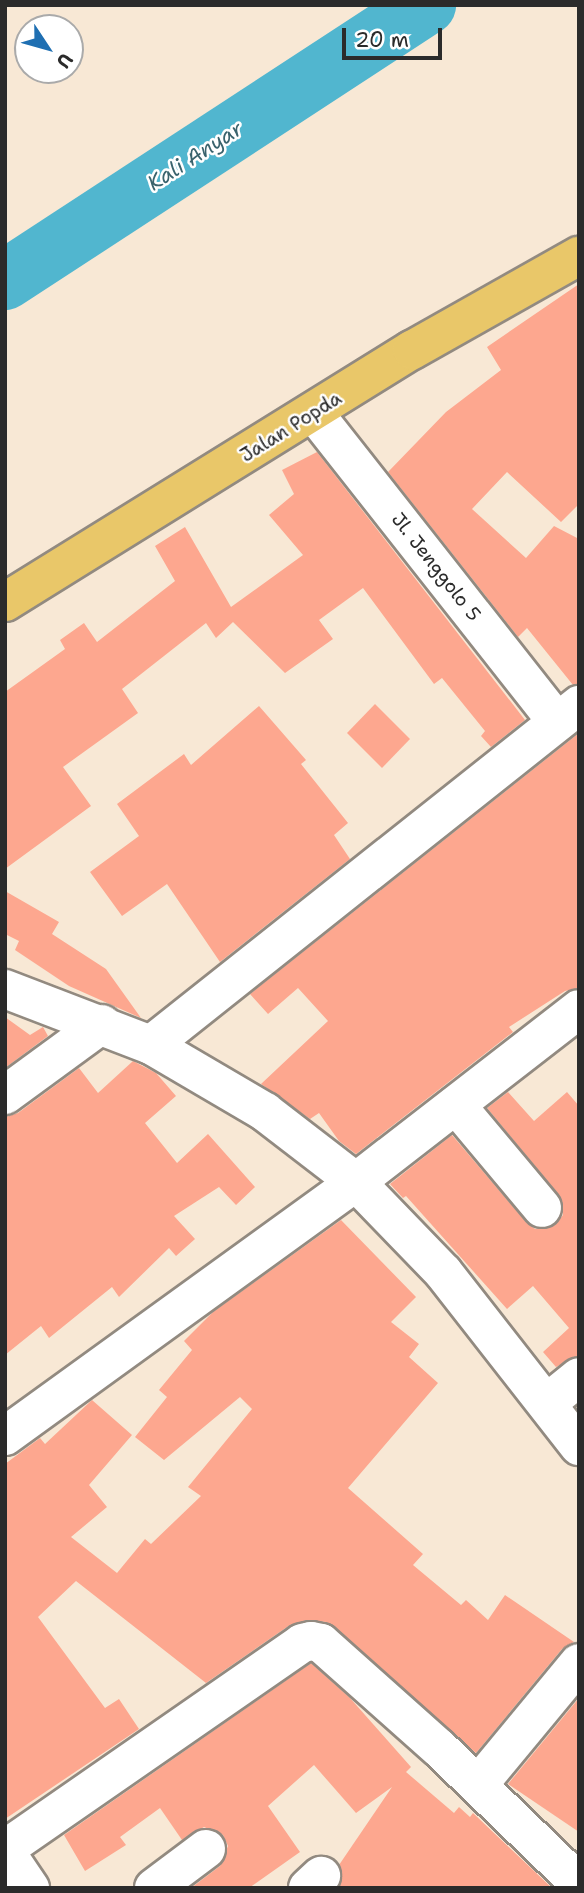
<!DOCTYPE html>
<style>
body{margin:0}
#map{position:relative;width:584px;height:1893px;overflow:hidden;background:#f8e8d5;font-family:"Shantell Sans",sans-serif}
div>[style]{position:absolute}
.river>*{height:60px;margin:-30px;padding:0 30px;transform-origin:30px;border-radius:30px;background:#51b6cf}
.building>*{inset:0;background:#fda78f}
.roads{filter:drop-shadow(2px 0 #928a80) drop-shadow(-2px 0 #928a80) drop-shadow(0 2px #928a80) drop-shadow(0 -2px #928a80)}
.minor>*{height:38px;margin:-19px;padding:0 19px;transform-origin:19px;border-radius:19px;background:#fff}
.major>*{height:38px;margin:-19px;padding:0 19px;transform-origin:19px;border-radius:19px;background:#e9c769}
span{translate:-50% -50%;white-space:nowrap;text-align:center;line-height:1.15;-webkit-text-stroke:5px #fff;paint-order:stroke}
.street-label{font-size:19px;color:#2b2b2b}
.water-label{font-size:21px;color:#3a636d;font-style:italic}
.frame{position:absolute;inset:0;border:7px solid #2b2b2b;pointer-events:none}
.north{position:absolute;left:14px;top:14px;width:70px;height:70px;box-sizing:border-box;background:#fff;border:2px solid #aaa;border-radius:50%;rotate:126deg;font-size:19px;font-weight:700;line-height:28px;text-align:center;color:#2b2b2b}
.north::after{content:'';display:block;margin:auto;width:24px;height:32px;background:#1f6fb2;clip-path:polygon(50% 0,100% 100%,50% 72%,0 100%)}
.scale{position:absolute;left:342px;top:28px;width:100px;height:32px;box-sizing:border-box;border:4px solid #2b2b2b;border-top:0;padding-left:9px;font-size:21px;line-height:24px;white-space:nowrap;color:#2b2b2b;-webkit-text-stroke:5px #fff;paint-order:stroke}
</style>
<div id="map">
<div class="river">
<div style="left:5px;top:280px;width:503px;rotate:-33.15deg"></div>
</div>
<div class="building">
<div style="clip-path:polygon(579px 284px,579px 504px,561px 522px,507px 472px,472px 509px,526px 558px,554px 526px,579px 539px,579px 684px,573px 685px,527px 628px,518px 637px,388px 472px,446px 412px,501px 370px,487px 347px)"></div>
<div style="clip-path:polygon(317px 452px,525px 720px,491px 747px,481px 736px,485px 731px,442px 678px,434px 684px,363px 588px,319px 620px,333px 639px,285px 673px,233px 622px,216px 638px,206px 623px,122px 689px,138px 713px,63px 767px,91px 806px,5px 869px,5px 692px,65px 649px,60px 640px,84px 623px,97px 642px,175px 581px,155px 546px,185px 527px,231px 607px,303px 555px,269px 515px,294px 494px,282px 470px)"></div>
<div style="clip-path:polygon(375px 704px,410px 739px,382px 768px,347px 733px)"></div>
<div style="clip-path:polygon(259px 706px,306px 760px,301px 764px,348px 823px,334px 835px,350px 859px,220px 962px,167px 884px,122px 916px,90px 872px,139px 836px,117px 804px,184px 754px,191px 765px)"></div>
<div style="clip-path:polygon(579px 733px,579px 988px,565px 991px,509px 1027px,513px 1032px,356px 1154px,339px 1141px,319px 1113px,310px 1119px,261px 1084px,328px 1021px,298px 988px,268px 1014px,250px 994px)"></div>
<div style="clip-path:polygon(5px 891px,59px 922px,52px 934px,106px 969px,141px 1018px,69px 986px,15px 950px,19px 941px,5px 934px)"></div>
<div style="clip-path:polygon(5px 1017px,30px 1035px,43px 1027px,48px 1036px,5px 1068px)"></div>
<div style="clip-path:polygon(133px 1061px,156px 1073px,176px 1096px,145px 1123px,177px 1163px,208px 1134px,255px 1187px,236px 1205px,219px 1187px,174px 1216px,195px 1239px,176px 1256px,169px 1248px,119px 1297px,112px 1287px,49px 1338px,41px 1326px,5px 1355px,5px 1117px,18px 1113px,79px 1068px,98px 1093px)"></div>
<div style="clip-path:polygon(508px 1092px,534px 1121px,567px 1092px,579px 1106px,579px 1356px,556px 1367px,543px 1352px,569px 1328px,533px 1286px,507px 1309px,406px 1196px,403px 1198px,390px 1184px,452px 1135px,526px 1222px,535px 1229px,555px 1225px,563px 1215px,559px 1195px,487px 1108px)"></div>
<div style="clip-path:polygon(341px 1220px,416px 1297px,391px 1322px,419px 1344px,409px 1357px,438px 1383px,348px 1488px,423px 1554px,413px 1565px,461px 1605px,466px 1600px,488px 1620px,505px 1595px,574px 1642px,562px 1649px,476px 1753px,326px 1622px,307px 1620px,290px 1625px,206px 1683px,76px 1581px,38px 1617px,105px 1708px,119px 1699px,139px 1729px,5px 1819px,5px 1464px,40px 1438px,45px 1444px,92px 1400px,132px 1435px,89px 1485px,107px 1507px,71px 1537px,117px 1573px,145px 1539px,151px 1544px,201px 1496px,188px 1487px,252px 1409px,240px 1397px,164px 1460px,135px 1437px,167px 1397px,159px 1390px,192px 1350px,184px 1341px,213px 1312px)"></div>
<div style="clip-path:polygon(311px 1663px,350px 1698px,411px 1767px,406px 1772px,454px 1813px,459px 1807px,470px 1817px,473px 1813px,552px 1888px,339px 1888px,342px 1872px,339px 1865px,392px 1787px,356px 1813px,314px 1765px,268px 1806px,300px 1852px,249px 1888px,191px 1888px,220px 1866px,228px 1846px,223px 1835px,204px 1827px,182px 1840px,160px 1808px,120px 1837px,126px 1845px,85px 1871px,64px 1835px)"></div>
<div style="clip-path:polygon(579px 1698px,579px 1832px,508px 1784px)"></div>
</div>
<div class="roads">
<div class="minor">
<div style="left:314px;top:413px;width:393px;rotate:51.8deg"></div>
<div style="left:5px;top:989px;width:156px;rotate:21deg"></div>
<div style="left:151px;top:1045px;width:132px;rotate:30.4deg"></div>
<div style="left:265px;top:1112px;width:115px;rotate:37.6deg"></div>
<div style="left:356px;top:1182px;width:125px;rotate:46deg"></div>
<div style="left:443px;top:1272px;width:221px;rotate:52deg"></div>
<div style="left:151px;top:1045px;width:547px;rotate:-38.46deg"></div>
<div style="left:5px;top:1095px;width:120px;rotate:-36.2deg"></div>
<div style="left:456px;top:1105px;width:134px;rotate:50.1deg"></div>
<div style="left:547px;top:1403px;width:41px;rotate:-39.1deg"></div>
<div style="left:5px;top:1436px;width:433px;rotate:-35.9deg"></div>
<div style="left:356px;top:1182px;width:282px;rotate:-37.8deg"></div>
<div style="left:478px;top:1785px;width:158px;rotate:-50.4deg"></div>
<div style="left:5px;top:1849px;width:361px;rotate:-34.7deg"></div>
<div style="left:302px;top:1643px;width:9px;rotate:-13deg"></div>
<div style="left:311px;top:1641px;width:10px;rotate:11deg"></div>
<div style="left:321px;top:1643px;width:158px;rotate:41.7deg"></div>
<div style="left:439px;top:1748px;width:194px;rotate:44deg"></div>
<div style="left:5px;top:1851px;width:45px;rotate:56deg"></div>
<div style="left:154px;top:1888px;width:65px;rotate:-36.9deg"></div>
<div style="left:308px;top:1888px;width:18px;rotate:-43deg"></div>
</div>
<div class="major">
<div style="left:5px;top:602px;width:479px;rotate:-31.8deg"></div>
<div style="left:412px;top:350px;width:192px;rotate:-29.4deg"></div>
</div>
</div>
<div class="street-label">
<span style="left:291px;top:427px;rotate:-32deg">Jalan Popda</span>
<span style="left:436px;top:567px;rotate:52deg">Jl. Jenggolo 5</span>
</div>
<div class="water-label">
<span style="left:195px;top:156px;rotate:-33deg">Kali Anyar</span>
</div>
<div class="frame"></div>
<div class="north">U</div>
<div class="scale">20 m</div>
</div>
